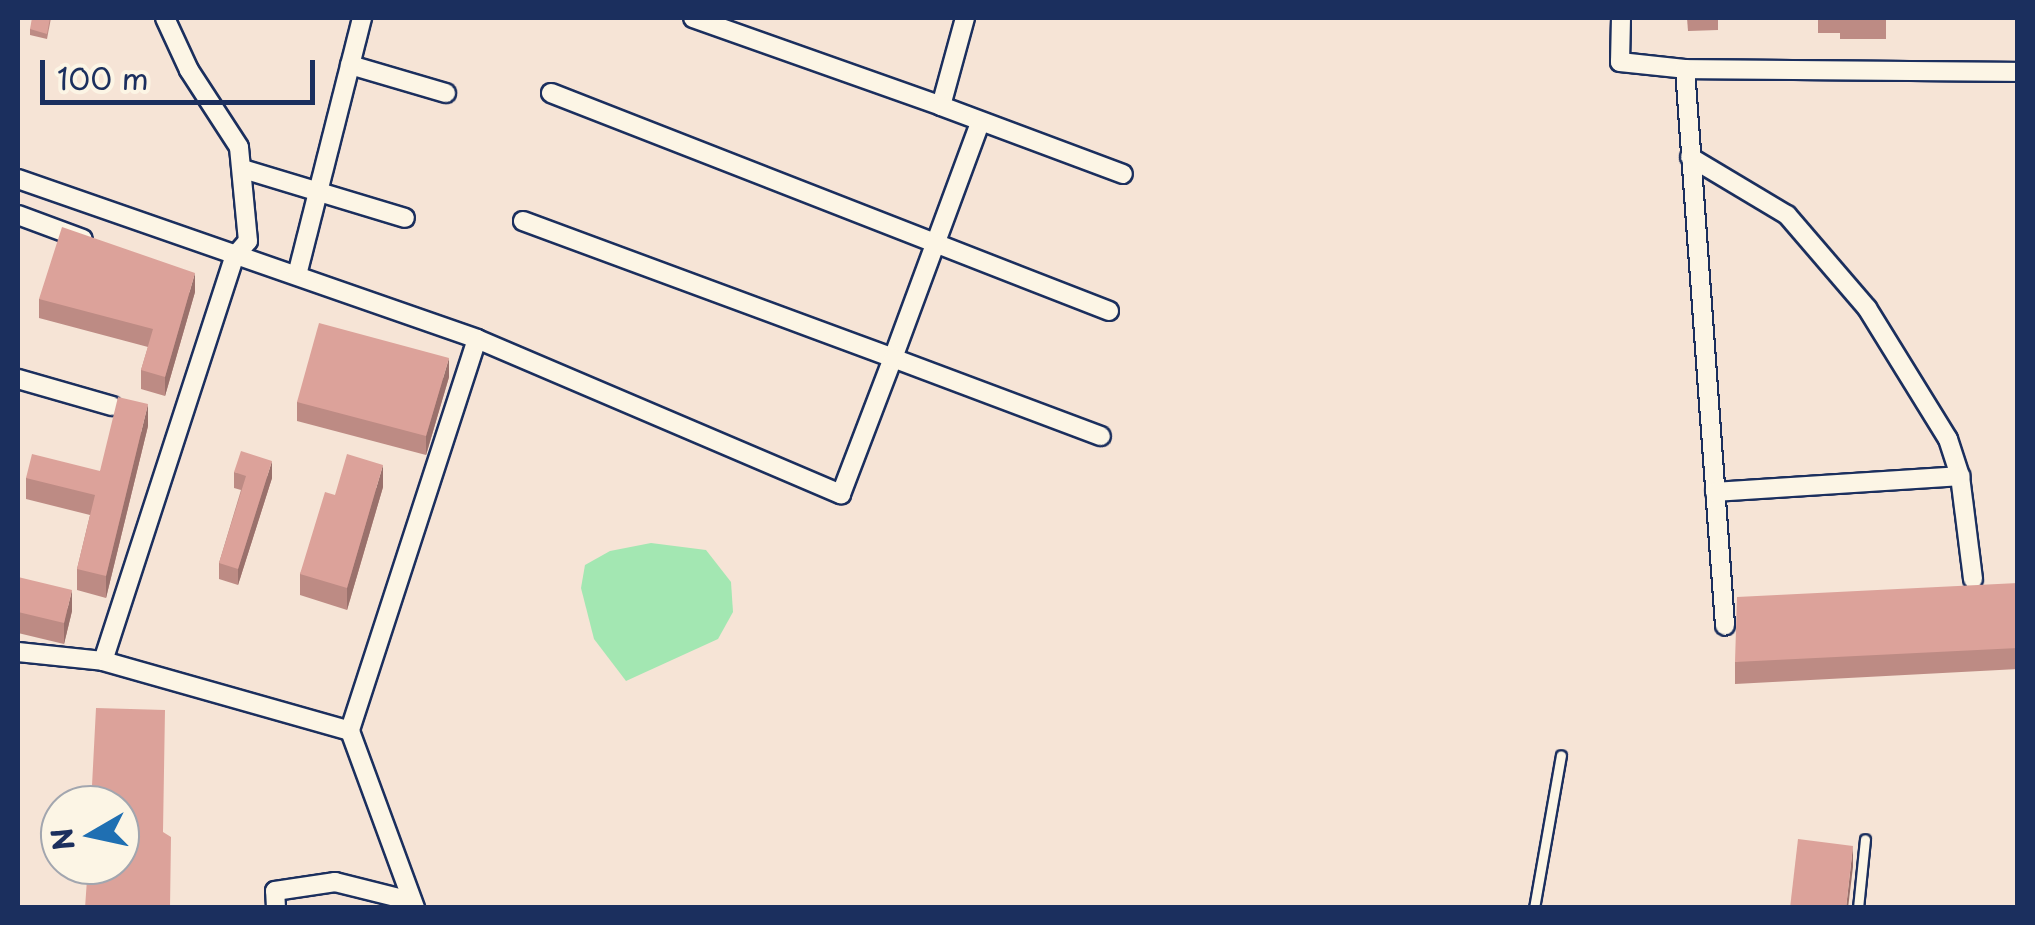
<!DOCTYPE html>
<style>
body{margin:0}
#map{position:relative;width:2035px;height:925px;overflow:hidden;background:#f6e4d6;font-family:"Playpen Sans",sans-serif}
div>[style]{position:absolute}
.green>*{inset:0;background:#a3e7b2}
.roads{filter:drop-shadow(2px 0 #1b2f5e) drop-shadow(-2px 0 #1b2f5e) drop-shadow(0 2px #1b2f5e) drop-shadow(0 -2px #1b2f5e)}
.lane>*{height:9px;margin:-4.5px;padding:0 4.5px;transform-origin:4.5px;border-radius:4.5px;background:#fcf5e5}
.street>*{height:18px;margin:-9px;padding:0 9px;transform-origin:9px;border-radius:9px;background:#fcf5e5}
.wall>*{inset:0;background:#bd8b84}
.shaded-wall>*{inset:0;background:#9a716c}
.building>*{inset:0;background:#dca29a}
span{translate:-50% -50%;white-space:nowrap;text-align:center;line-height:1.15;-webkit-text-stroke:8px #fcf5e5;paint-order:stroke}
.frame{position:absolute;inset:0;border:20px solid #1b2f5e;pointer-events:none}
.north{position:absolute;left:40px;top:785px;width:100px;height:100px;box-sizing:border-box;background:#fcf5e5;border:2px solid #a2a6af;border-radius:50%;rotate:261deg;font-size:28px;font-weight:700;line-height:40px;text-align:center;color:#1b2f5e}
.north::after{content:'';display:block;margin:auto;width:35px;height:45px;background:#1f6fb2;clip-path:polygon(50% 0,100% 100%,50% 72%,0 100%)}
.scale{position:absolute;left:40px;top:60px;width:275px;height:45px;box-sizing:border-box;border:5px solid #1b2f5e;border-top:0;padding-left:12px;font-size:30px;line-height:35px;white-space:nowrap;color:#1b2f5e;-webkit-text-stroke:8px #fcf5e5;paint-order:stroke}
</style>
<div id="map">
<div class="green">
<div style="clip-path:polygon(651px 543px,706px 550px,731px 582px,733px 612px,718px 639px,626px 681px,594px 639px,581px 588px,585px 565px,610px 551px)"></div>
</div>
<div class="roads">
<div class="lane">
<div style="left:1534px;top:908px;width:155px;rotate:-80deg"></div>
<div style="left:1858px;top:908px;width:69px;rotate:-84.2deg"></div>
</div>
<div class="street">
<div style="left:693px;top:18px;width:263px;rotate:19.5deg"></div>
<div style="left:965px;top:18px;width:91px;rotate:105.3deg"></div>
<div style="left:941px;top:106px;width:194px;rotate:20.5deg"></div>
<div style="left:1621px;top:18px;width:44px;rotate:91.3deg"></div>
<div style="left:1620px;top:62px;width:65px;rotate:6.1deg"></div>
<div style="left:1685px;top:69px;width:333px;rotate:0.5deg"></div>
<div style="left:350px;top:65px;width:100px;rotate:16.3deg"></div>
<div style="left:1685px;top:69px;width:558px;rotate:85.89deg"></div>
<div style="left:551px;top:93px;width:599px;rotate:21.34deg"></div>
<div style="left:1690px;top:157px;width:113px;rotate:30.9deg"></div>
<div style="left:1787px;top:215px;width:123px;rotate:49.3deg"></div>
<div style="left:1867px;top:308px;width:154px;rotate:58.3deg"></div>
<div style="left:1948px;top:439px;width:39px;rotate:72deg"></div>
<div style="left:1960px;top:476px;width:104px;rotate:82.8deg"></div>
<div style="left:243px;top:169px;width:169px;rotate:16.8deg"></div>
<div style="left:18px;top:179px;width:486px;rotate:19.2deg"></div>
<div style="left:477px;top:339px;width:412px;rotate:108deg"></div>
<div style="left:350px;top:731px;width:189px;rotate:69.8deg"></div>
<div style="left:18px;top:215px;width:69px;rotate:20.3deg"></div>
<div style="left:523px;top:221px;width:395px;rotate:20.3deg"></div>
<div style="left:893px;top:358px;width:251px;rotate:-69.7deg"></div>
<div style="left:297px;top:275px;width:265px;rotate:-75.8deg"></div>
<div style="left:477px;top:339px;width:396px;rotate:23.1deg"></div>
<div style="left:841px;top:494px;width:146px;rotate:-69.1deg"></div>
<div style="left:893px;top:358px;width:222px;rotate:20.6deg"></div>
<div style="left:18px;top:379px;width:98px;rotate:16deg"></div>
<div style="left:1715px;top:492px;width:246px;rotate:-3.7deg"></div>
<div style="left:18px;top:652px;width:85px;rotate:6deg"></div>
<div style="left:103px;top:661px;width:257px;rotate:15.8deg"></div>
<div style="left:103px;top:661px;width:425px;rotate:-72deg"></div>
<div style="left:234px;top:257px;width:21px;rotate:-49deg"></div>
<div style="left:248px;top:241px;width:94px;rotate:-95.5deg"></div>
<div style="left:239px;top:147px;width:92px;rotate:-123deg"></div>
<div style="left:189px;top:70px;width:57px;rotate:-114.8deg"></div>
<div style="left:276px;top:908px;width:17px;rotate:-93deg"></div>
<div style="left:275px;top:891px;width:61px;rotate:-8.5deg"></div>
<div style="left:335px;top:882px;width:78px;rotate:14deg"></div>
</div>
</div>
<div class="wall">
<div style="clip-path:polygon(51px 18px,47px 39px,30px 35px,30px 29px)"></div>
<div style="clip-path:polygon(1687px 18px,1718px 18px,1718px 30px,1688px 31px)"></div>
<div style="clip-path:polygon(1818px 18px,1886px 18px,1886px 39px,1840px 39px,1840px 33px,1818px 33px)"></div>
<div style="clip-path:polygon(195px 292px,165px 396px,141px 389px,141px 370px,148px 347px,39px 318px,39px 299px)"></div>
<div style="clip-path:polygon(449px 377px,426px 455px,297px 421px,297px 402px)"></div>
<div style="clip-path:polygon(148px 426px,106px 598px,77px 590px,77px 569px,90px 515px,26px 499px,26px 478px,100px 471px)"></div>
<div style="clip-path:polygon(234px 472px,272px 478px,238px 585px,219px 579px,219px 563px,241px 490px,234px 488px)"></div>
<div style="clip-path:polygon(383px 487px,347px 610px,300px 595px,300px 574px,335px 495px)"></div>
<div style="clip-path:polygon(18px 577px,72px 611px,64px 644px,18px 633px)"></div>
<div style="clip-path:polygon(2018px 583px,2018px 669px,1735px 684px,1735px 662px)"></div>
</div>
<div class="shaded-wall">
<div style="clip-path:polygon(195px 273px,195px 292px,165px 396px,165px 377px)"></div>
<div style="clip-path:polygon(449px 358px,449px 377px,426px 455px,426px 436px)"></div>
<div style="clip-path:polygon(148px 404px,148px 426px,106px 598px,106px 576px)"></div>
<div style="clip-path:polygon(272px 461px,272px 478px,238px 585px,238px 569px)"></div>
<div style="clip-path:polygon(383px 465px,383px 487px,347px 610px,347px 588px)"></div>
<div style="clip-path:polygon(72px 590px,72px 611px,64px 644px,64px 623px)"></div>
<div style="clip-path:polygon(1853px 846px,1853px 867px,1848px 908px,1846px 908px)"></div>
</div>
<div class="building">
<div style="clip-path:polygon(32px 18px,50px 18px,47px 34px,30px 29px)"></div>
<div style="clip-path:polygon(1687px 18px,1718px 18px,1718px 19px,1688px 20px)"></div>
<div style="clip-path:polygon(62px 227px,195px 273px,165px 377px,141px 370px,153px 329px,39px 299px)"></div>
<div style="clip-path:polygon(319px 323px,449px 358px,426px 436px,297px 402px)"></div>
<div style="clip-path:polygon(118px 397px,148px 404px,106px 576px,77px 569px,95px 495px,26px 478px,32px 454px,100px 471px)"></div>
<div style="clip-path:polygon(241px 451px,272px 461px,238px 569px,219px 563px,246px 476px,234px 472px)"></div>
<div style="clip-path:polygon(347px 454px,383px 465px,347px 588px,300px 574px,325px 492px,335px 495px)"></div>
<div style="clip-path:polygon(18px 577px,72px 590px,64px 623px,18px 612px)"></div>
<div style="clip-path:polygon(2018px 583px,2018px 648px,1735px 662px,1737px 597px)"></div>
<div style="clip-path:polygon(96px 708px,165px 710px,163px 832px,171px 837px,170px 908px,85px 908px,88px 865px,120px 865px,120px 805px,91px 805px)"></div>
<div style="clip-path:polygon(1798px 839px,1853px 846px,1846px 908px,1790px 908px)"></div>
</div>
<div class="frame"></div>
<div class="north">N</div>
<div class="scale">100 m</div>
</div>
